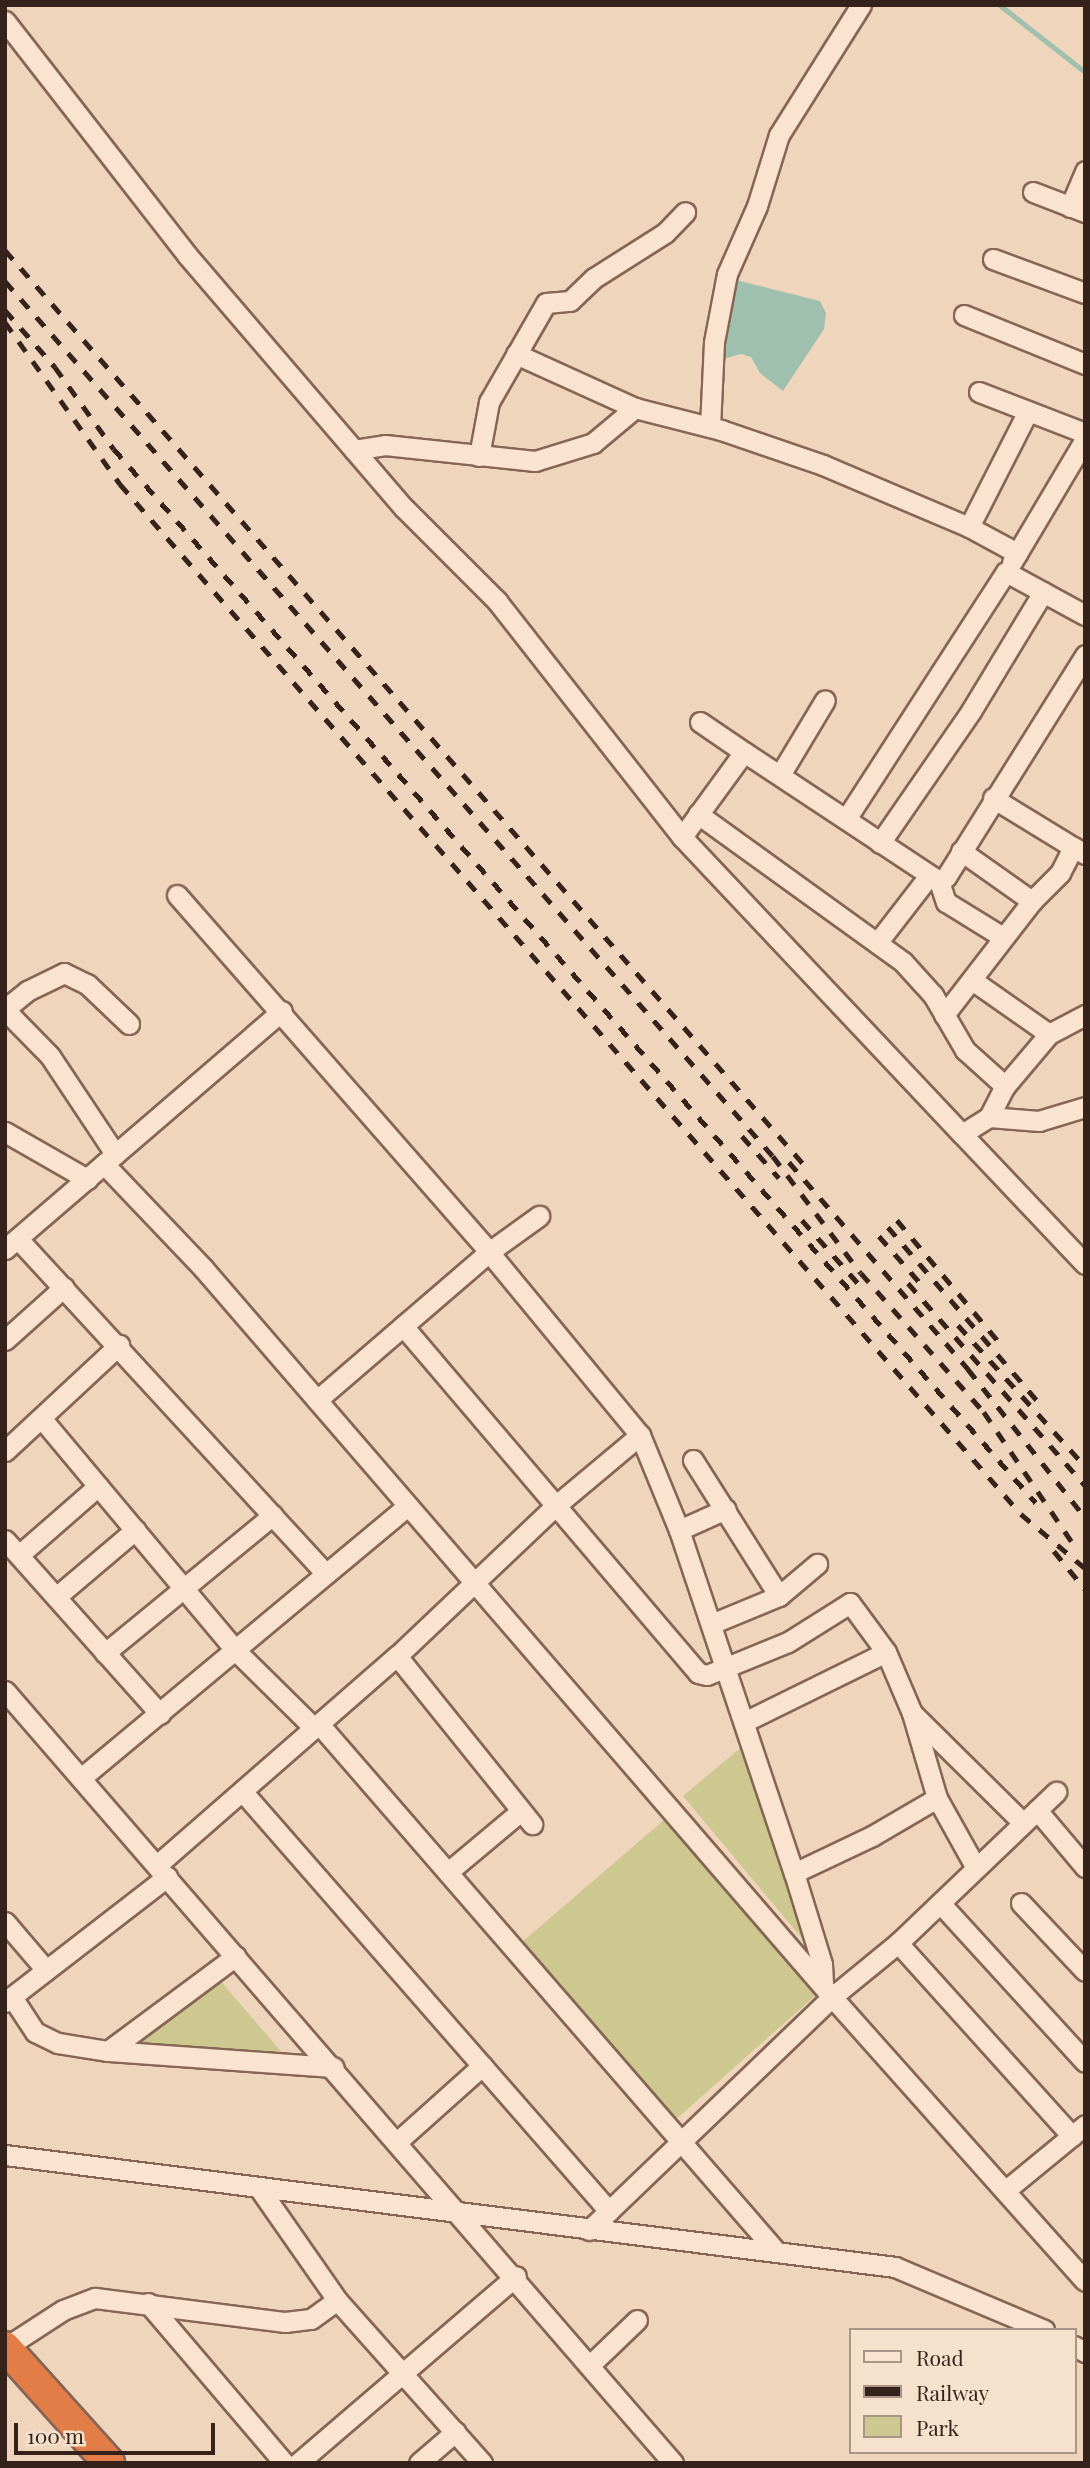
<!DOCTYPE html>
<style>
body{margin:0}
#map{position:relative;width:1090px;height:2468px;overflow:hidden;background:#efd5bc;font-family:"Playfair Display",serif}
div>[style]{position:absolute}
.green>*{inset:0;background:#cdc790}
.water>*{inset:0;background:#a0c0af}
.stream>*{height:4.5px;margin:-2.25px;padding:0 2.25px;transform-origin:2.25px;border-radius:2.25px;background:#a0c0af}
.roads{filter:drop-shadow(2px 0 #876555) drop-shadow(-2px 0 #876555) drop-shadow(0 2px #876555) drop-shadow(0 -2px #876555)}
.minor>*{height:19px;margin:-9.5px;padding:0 9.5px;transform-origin:9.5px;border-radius:9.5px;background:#fae4cf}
.highway>*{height:30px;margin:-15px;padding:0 15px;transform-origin:15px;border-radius:15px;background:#e37d48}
.rail>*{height:4.5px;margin-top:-2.25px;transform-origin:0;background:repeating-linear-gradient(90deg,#35221b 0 12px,transparent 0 24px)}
span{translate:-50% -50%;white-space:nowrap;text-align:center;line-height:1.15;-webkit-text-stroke:5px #f6e1cc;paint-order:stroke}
.frame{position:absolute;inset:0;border:7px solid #35221b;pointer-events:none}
.legend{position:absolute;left:849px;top:2328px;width:228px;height:126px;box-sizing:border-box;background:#f6e1cc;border:2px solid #a99585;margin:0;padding:9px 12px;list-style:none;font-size:21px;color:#35221b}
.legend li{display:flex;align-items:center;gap:14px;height:35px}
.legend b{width:35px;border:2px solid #a99585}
.scale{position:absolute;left:14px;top:2423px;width:201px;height:32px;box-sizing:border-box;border:4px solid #35221b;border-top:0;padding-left:9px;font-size:21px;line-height:24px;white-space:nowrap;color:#35221b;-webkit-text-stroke:5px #f6e1cc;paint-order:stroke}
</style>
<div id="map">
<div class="green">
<div style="clip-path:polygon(751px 1739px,830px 1972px,683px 1796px)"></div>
<div style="clip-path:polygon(671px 1814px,826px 1986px,674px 2121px,521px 1943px)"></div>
<div style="clip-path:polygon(217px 1977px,285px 2056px,127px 2042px)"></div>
</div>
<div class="water">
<div style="clip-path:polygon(736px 280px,820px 301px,826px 313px,824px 329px,783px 391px,760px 373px,751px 357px,741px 354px,723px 359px,729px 289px)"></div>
</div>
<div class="stream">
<div style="left:1000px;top:5px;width:108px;rotate:38.2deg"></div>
</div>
<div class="roads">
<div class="minor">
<div style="left:5px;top:21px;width:296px;rotate:52.1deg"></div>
<div style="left:187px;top:255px;width:333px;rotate:49.4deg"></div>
<div style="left:404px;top:508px;width:132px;rotate:45deg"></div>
<div style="left:497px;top:601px;width:300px;rotate:51.9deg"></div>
<div style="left:682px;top:837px;width:408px;rotate:46.7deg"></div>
<div style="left:1033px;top:192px;width:56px;rotate:21deg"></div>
<div style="left:1070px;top:207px;width:39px;rotate:-67deg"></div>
<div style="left:993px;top:259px;width:98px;rotate:20.3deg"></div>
<div style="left:964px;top:315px;width:131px;rotate:22deg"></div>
<div style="left:516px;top:354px;width:131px;rotate:24.4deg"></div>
<div style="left:635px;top:408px;width:89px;rotate:14.3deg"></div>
<div style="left:721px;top:430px;width:108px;rotate:18.9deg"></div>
<div style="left:823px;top:465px;width:159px;rotate:23deg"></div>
<div style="left:969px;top:527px;width:55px;rotate:28.4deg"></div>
<div style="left:979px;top:392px;width:114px;rotate:21.1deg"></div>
<div style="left:710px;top:427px;width:85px;rotate:-87.3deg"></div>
<div style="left:714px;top:342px;width:69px;rotate:-79.2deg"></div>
<div style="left:727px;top:274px;width:74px;rotate:-66.2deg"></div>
<div style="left:757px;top:206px;width:74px;rotate:-72.8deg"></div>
<div style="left:779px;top:135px;width:154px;rotate:-57.8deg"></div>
<div style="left:354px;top:450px;width:31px;rotate:-9deg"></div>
<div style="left:385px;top:445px;width:151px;rotate:6.1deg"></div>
<div style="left:535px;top:461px;width:61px;rotate:-17.2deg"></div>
<div style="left:593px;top:443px;width:55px;rotate:-39.8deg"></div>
<div style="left:479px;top:456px;width:55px;rotate:-79.5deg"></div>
<div style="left:489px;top:402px;width:114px;rotate:-60.1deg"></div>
<div style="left:546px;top:303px;width:24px;rotate:-5deg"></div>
<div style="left:570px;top:301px;width:33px;rotate:-44deg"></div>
<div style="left:594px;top:278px;width:84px;rotate:-32.4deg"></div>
<div style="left:665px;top:233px;width:29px;rotate:-46deg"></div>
<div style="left:969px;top:527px;width:130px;rotate:-63deg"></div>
<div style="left:1012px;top:562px;width:143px;rotate:-59.3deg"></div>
<div style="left:700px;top:722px;width:53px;rotate:34.3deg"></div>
<div style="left:780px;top:775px;width:87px;rotate:-59deg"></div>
<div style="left:993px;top:798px;width:94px;rotate:31.5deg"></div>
<div style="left:698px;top:814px;width:253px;rotate:35.8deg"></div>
<div style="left:903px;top:962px;width:45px;rotate:47.7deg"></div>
<div style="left:933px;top:995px;width:64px;rotate:59.8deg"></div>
<div style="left:965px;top:1050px;width:54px;rotate:42deg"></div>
<div style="left:846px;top:819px;width:294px;rotate:-57.1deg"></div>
<div style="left:1006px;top:572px;width:90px;rotate:28.6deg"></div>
<div style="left:682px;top:837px;width:105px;rotate:-53.9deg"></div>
<div style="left:744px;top:752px;width:234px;rotate:33.5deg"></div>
<div style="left:939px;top:881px;width:8px;rotate:-30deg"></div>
<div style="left:946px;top:877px;width:262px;rotate:-57.9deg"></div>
<div style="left:880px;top:843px;width:160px;rotate:-55.4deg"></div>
<div style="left:971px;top:711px;width:139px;rotate:-58.8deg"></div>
<div style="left:961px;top:851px;width:87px;rotate:35.2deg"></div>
<div style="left:1032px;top:901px;width:40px;rotate:-45deg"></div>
<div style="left:1060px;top:873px;width:29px;rotate:-63deg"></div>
<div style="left:1073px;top:847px;width:14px;rotate:30deg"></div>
<div style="left:939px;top:881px;width:22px;rotate:72deg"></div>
<div style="left:946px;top:902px;width:65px;rotate:31.7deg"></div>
<div style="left:177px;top:895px;width:474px;rotate:48.8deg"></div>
<div style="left:489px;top:1252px;width:237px;rotate:50.5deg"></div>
<div style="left:640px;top:1435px;width:103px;rotate:67.7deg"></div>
<div style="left:679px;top:1530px;width:362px;rotate:71.5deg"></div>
<div style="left:794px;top:1873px;width:95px;rotate:72.9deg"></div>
<div style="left:822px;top:1964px;width:19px;rotate:87deg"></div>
<div style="left:877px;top:943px;width:83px;rotate:-52.3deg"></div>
<div style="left:972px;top:980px;width:94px;rotate:35deg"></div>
<div style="left:5px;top:1009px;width:28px;rotate:-39deg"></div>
<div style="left:27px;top:991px;width:41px;rotate:-25.9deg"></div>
<div style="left:64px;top:973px;width:25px;rotate:26deg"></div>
<div style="left:87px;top:984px;width:58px;rotate:43.6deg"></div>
<div style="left:5px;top:1010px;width:64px;rotate:45.6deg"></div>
<div style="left:50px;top:1056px;width:118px;rotate:56.4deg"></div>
<div style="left:944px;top:1015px;width:144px;rotate:-52.3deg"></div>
<div style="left:1085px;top:1107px;width:48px;rotate:163.1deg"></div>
<div style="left:1039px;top:1121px;width:50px;rotate:-175.4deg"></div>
<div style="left:989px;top:1117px;width:32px;rotate:148deg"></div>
<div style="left:962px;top:1134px;width:179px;rotate:46.6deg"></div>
<div style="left:989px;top:1117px;width:35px;rotate:-63deg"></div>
<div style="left:1005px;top:1086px;width:68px;rotate:-49.8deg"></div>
<div style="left:1049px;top:1034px;width:41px;rotate:-27.8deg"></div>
<div style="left:5px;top:1132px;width:95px;rotate:29.8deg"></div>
<div style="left:104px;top:1164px;width:144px;rotate:46.4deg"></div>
<div style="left:203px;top:1268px;width:963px;rotate:49.21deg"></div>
<div style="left:832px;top:1997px;width:380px;rotate:48.3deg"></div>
<div style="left:18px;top:1239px;width:454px;rotate:47.4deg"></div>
<div style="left:5px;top:1249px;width:365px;rotate:-40.7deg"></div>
<div style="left:403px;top:1326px;width:455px;rotate:49.6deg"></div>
<div style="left:698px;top:1673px;width:9px;rotate:13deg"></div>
<div style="left:707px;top:1675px;width:87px;rotate:-22.2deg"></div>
<div style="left:788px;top:1642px;width:73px;rotate:-32.2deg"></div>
<div style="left:850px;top:1603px;width:61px;rotate:53.7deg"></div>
<div style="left:886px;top:1652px;width:66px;rotate:66.9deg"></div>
<div style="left:912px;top:1713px;width:156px;rotate:44.7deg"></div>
<div style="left:5px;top:1340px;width:79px;rotate:-41.9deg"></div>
<div style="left:317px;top:1400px;width:227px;rotate:-40.7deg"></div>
<div style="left:489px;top:1252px;width:62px;rotate:-35.8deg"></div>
<div style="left:42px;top:1419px;width:304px;rotate:50.1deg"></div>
<div style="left:237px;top:1652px;width:108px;rotate:44.6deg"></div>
<div style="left:5px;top:1451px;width:156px;rotate:-42.9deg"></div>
<div style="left:693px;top:1460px;width:161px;rotate:57.7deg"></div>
<div style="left:679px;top:1530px;width:51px;rotate:-24.1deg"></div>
<div style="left:5px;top:1540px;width:233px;rotate:48.3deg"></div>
<div style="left:19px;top:1555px;width:105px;rotate:-41.1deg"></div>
<div style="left:56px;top:1597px;width:104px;rotate:-40.3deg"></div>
<div style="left:711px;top:1624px;width:74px;rotate:-22.4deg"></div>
<div style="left:779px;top:1596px;width:50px;rotate:-40.1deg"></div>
<div style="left:105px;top:1653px;width:217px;rotate:-39.4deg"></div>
<div style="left:397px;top:1656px;width:216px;rotate:51.2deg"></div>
<div style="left:5px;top:1691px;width:1021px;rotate:49.13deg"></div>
<div style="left:912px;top:1713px;width:89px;rotate:73.6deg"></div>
<div style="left:937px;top:1798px;width:80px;rotate:60.9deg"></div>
<div style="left:744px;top:1722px;width:158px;rotate:-26.2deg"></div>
<div style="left:319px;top:1724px;width:696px;rotate:49.08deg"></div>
<div style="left:81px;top:1778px;width:425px;rotate:-39.8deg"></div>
<div style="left:242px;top:1791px;width:558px;rotate:48.85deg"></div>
<div style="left:1037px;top:1810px;width:75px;rotate:49.9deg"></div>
<div style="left:157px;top:1865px;width:318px;rotate:-41.1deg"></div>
<div style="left:397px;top:1656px;width:216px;rotate:-43.5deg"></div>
<div style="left:554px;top:1507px;width:112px;rotate:-39.9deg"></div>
<div style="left:448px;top:1872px;width:95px;rotate:-39.9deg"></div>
<div style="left:794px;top:1873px;width:86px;rotate:-25.4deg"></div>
<div style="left:872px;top:1836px;width:75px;rotate:-30.3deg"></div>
<div style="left:940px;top:1903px;width:215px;rotate:47.6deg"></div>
<div style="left:1021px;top:1903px;width:93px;rotate:46.7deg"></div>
<div style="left:5px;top:1922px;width:63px;rotate:49.5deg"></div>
<div style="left:898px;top:1943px;width:260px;rotate:48deg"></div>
<div style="left:12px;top:1997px;width:42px;rotate:56.7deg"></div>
<div style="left:35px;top:2032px;width:25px;rotate:26deg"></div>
<div style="left:58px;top:2043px;width:51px;rotate:9.1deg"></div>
<div style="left:108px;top:2051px;width:226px;rotate:4.1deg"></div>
<div style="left:5px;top:2002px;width:205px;rotate:-37.7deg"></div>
<div style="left:108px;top:2051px;width:159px;rotate:-36.6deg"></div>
<div style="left:398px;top:2141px;width:113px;rotate:-41.8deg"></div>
<div style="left:5px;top:2155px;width:897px;rotate:7.17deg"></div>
<div style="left:895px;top:2267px;width:162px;rotate:22.9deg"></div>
<div style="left:259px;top:2188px;width:136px;rotate:55.1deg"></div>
<div style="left:337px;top:2300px;width:218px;rotate:48.3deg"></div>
<div style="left:1006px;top:2190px;width:102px;rotate:-39.4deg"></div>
<div style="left:589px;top:2230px;width:337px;rotate:-43.8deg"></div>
<div style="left:832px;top:1997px;width:85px;rotate:-39.3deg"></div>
<div style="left:898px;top:1943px;width:219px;rotate:-43.7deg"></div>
<div style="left:148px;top:2303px;width:210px;rotate:49.6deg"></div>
<div style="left:1074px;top:2346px;width:13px;rotate:29deg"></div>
<div style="left:6px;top:2347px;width:68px;rotate:-33deg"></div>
<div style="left:63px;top:2310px;width:34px;rotate:-21deg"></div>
<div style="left:95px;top:2298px;width:192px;rotate:7.2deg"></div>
<div style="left:285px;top:2322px;width:26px;rotate:-7deg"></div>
<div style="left:311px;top:2319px;width:32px;rotate:-36deg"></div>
<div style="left:590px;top:2365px;width:65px;rotate:-43.8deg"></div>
<div style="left:298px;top:2463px;width:287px;rotate:-40.6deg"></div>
<div style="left:419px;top:2463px;width:48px;rotate:-40.7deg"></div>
</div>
<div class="highway">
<div style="left:5px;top:2347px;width:156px;rotate:48.1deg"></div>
</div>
</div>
<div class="rail">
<div style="left:5px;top:250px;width:1218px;rotate:48.86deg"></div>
<div style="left:5px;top:281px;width:1164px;rotate:48.73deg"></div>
<div style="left:773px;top:1156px;width:146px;rotate:53.1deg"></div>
<div style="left:861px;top:1273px;width:186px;rotate:48.5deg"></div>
<div style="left:984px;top:1412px;width:164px;rotate:55.9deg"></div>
<div style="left:5px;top:310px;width:76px;rotate:48.7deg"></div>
<div style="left:55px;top:367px;width:101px;rotate:54.3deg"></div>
<div style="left:114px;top:449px;width:1400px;rotate:48.82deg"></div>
<div style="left:5px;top:322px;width:199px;rotate:54.6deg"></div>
<div style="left:120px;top:484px;width:1368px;rotate:48.82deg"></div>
<div style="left:1021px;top:1514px;width:84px;rotate:40.2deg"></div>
<div style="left:742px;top:1136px;width:56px;rotate:48.6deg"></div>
<div style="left:789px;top:1162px;width:274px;rotate:49.1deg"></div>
<div style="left:968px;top:1369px;width:189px;rotate:51.7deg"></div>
<div style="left:802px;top:1220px;width:84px;rotate:48.4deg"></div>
<div style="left:897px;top:1220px;width:158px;rotate:50.1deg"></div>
<div style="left:888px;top:1227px;width:228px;rotate:49.3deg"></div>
<div style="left:879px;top:1236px;width:67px;rotate:48.7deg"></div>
<div style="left:908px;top:1283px;width:269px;rotate:48.8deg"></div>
<div style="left:958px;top:1325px;width:190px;rotate:48deg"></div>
<div style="left:1054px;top:1551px;width:49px;rotate:50.8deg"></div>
</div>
<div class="frame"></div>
<ul class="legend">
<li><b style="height:9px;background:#fae4cf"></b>Road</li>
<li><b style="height:9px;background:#35221b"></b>Railway</li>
<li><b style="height:19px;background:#cdc790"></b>Park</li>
</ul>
<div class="scale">100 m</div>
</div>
